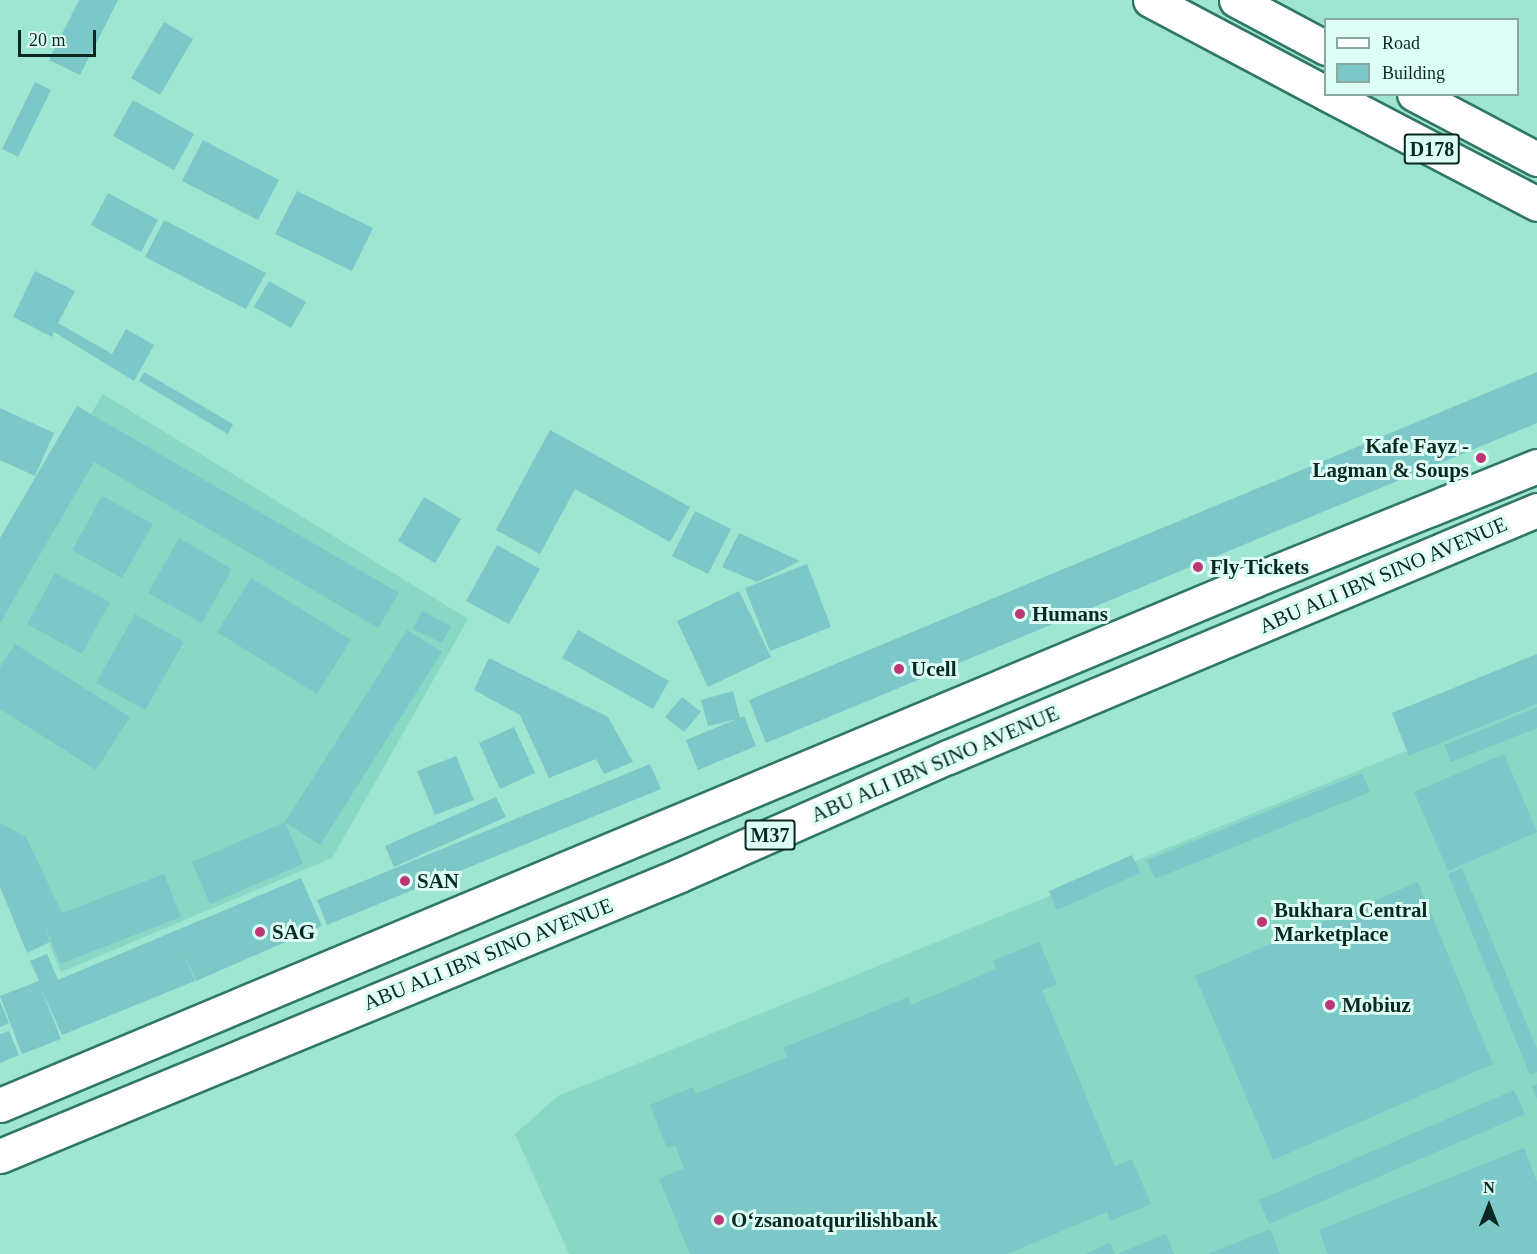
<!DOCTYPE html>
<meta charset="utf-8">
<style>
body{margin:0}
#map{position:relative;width:1537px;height:1254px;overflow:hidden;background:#9ee5d2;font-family:Georgia,serif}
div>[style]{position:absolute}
.built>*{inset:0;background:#88d8c5}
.building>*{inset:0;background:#7cc7c8}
.roads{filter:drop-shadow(2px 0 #307767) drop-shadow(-2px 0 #307767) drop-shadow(0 2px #307767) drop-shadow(0 -2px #307767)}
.major>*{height:33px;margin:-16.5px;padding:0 16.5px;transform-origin:16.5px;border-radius:16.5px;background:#fff}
.dots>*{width:16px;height:16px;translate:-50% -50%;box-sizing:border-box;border:3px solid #dcfef4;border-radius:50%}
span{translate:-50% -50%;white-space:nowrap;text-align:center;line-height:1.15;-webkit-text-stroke:6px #dcfef4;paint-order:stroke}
.shield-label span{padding:2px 4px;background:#dcfef4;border:2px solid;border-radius:4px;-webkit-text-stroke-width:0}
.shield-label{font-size:20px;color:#0a2821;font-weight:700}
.poi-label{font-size:21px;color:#0a2821;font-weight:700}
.right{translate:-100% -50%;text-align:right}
.left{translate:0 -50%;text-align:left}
.street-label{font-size:21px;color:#0a2821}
.legend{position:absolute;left:1324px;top:18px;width:195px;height:78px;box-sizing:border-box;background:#dcfef4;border:2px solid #88a8a0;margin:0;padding:8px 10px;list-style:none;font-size:18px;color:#0a2821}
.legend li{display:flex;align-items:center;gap:12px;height:30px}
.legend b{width:30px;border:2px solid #88a8a0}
.north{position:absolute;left:1459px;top:1176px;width:60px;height:60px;-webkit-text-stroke:4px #dcfef4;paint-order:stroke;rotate:0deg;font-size:16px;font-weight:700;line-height:24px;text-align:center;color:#0a2821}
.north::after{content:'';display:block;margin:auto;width:21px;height:27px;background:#0a2821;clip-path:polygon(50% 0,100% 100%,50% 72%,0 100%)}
.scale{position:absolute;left:18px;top:30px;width:78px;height:27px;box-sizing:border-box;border:3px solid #0a2821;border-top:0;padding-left:8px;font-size:18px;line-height:21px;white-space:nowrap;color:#0a2821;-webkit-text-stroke:4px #dcfef4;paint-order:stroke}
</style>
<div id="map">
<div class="built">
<div style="clip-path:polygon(103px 394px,468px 619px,332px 858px,61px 972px,8px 843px,0 838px,0 568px)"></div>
<div style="clip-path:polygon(1537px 663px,1537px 1254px,569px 1254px,515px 1134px,558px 1096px,1416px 747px)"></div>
</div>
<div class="building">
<div style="clip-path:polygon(79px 0,118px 0,80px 75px,49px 60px)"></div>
<div style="clip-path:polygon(164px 22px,193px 39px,160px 95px,131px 78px)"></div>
<div style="clip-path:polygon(35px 82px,51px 90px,18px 157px,2px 149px)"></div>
<div style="clip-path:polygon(133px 100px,194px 134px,174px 170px,113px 136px)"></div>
<div style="clip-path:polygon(203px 140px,279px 180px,258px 220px,182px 181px)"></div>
<div style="clip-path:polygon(297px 191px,373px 228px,352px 271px,275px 234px)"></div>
<div style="clip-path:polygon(108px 193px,158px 220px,141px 252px,91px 225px)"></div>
<div style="clip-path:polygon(164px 220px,266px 273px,246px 309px,145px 257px)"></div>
<div style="clip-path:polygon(35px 271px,75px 291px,58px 323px,112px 354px,126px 329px,154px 345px,134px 381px,54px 332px,52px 337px,13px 317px)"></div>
<div style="clip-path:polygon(269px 281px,306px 302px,291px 328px,254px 307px)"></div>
<div style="clip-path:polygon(144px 372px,233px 424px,228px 434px,139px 381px)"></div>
<div style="clip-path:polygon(1537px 372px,1537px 423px,766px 743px,749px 700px)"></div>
<div style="clip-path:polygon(77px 406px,399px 593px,378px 628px,94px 462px,0 623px,0 538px)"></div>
<div style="clip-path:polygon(0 408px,54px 433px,35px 476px,0 460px)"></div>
<div style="clip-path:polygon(550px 430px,690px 507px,670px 542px,575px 489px,540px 554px,496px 530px)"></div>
<div style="clip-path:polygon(102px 496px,153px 524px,122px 578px,72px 550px)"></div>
<div style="clip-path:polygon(424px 497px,461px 519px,435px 563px,398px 541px)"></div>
<div style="clip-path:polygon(695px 511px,731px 529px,708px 574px,672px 556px)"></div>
<div style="clip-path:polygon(739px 533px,800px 561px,757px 582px,722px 567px)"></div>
<div style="clip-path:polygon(179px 538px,232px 569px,202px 623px,148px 593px)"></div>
<div style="clip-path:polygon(497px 545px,540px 569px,509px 624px,466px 601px)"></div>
<div style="clip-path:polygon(807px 564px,831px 627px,770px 651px,745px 588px)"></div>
<div style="clip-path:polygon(55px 573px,110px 602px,82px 654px,27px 624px)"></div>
<div style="clip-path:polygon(251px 578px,351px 640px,317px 694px,217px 632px)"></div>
<div style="clip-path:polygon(739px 591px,771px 657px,708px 687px,677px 621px)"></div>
<div style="clip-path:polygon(422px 611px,451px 626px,442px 643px,413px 629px)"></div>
<div style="clip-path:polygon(135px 614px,184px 642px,145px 710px,96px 683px)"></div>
<div style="clip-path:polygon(407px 630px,442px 652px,320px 845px,285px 822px)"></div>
<div style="clip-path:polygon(578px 630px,669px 681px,653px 709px,562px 658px)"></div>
<div style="clip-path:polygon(15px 644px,130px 717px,96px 770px,0 709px,0 667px)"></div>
<div style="clip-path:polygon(1537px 654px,1537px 704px,1409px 756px,1392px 713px)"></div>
<div style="clip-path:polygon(489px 658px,608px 717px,633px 762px,604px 774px,596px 759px,549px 778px,520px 715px,474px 690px)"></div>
<div style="clip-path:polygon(733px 691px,740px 718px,744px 716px,756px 746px,698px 770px,686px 740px,737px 719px,708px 726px,701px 700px)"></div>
<div style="clip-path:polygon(682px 697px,701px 712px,684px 732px,665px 717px)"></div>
<div style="clip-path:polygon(1537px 707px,1537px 728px,1451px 762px,1444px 745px)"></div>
<div style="clip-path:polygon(514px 727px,535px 773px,500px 789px,479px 743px)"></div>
<div style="clip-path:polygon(1504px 754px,1537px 832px,1448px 871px,1414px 792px)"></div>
<div style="clip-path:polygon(456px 756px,474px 800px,435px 815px,417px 771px)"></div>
<div style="clip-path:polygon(650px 764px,661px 789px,327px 925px,317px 900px)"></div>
<div style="clip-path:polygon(1362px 773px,1370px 792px,1155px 879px,1147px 860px)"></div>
<div style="clip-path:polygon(496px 797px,506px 817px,394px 867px,385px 846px)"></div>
<div style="clip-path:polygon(285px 822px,303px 864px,210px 904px,192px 862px)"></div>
<div style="clip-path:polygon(0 823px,26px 837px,62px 913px,164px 874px,181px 917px,60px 964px,43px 920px,50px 942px,27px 953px,0 887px)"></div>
<div style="clip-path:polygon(1132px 855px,1140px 873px,1057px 910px,1049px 891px)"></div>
<div style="clip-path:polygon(1462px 868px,1537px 1049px,1537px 1072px,1530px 1075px,1448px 874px)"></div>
<div style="clip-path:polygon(301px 878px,322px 926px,196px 981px,183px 952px,195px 981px,62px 1035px,41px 988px,61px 1039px,22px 1054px,0 996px,39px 981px,30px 961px,47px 954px,58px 980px)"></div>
<div style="clip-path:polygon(1418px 882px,1493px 1064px,1273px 1160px,1195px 976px)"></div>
<div style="clip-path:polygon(1039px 942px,1057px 984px,1042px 990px,1115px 1166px,1132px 1159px,1151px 1204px,1110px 1221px,1107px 1212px,1007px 1254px,690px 1254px,659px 1179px,684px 1168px,675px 1145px,667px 1148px,650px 1105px,693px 1087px,696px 1094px,787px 1057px,783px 1048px,908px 997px,911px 1005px,996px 969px,993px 961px)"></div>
<div style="clip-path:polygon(0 1002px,9px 1023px,0 1027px)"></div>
<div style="clip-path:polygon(9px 1031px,19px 1055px,0 1063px,0 1034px)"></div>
<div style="clip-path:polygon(1537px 1084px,1537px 1099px,1532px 1086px)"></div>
<div style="clip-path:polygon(1514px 1090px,1525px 1114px,1269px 1224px,1259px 1200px)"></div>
<div style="clip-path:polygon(1524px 1148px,1537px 1182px,1537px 1254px,1328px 1254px,1319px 1230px)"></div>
<div style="clip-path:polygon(1270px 1229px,1280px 1254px,1209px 1254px)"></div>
<div style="clip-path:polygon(1166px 1234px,1174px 1254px,1117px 1254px)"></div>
<div style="clip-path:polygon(1110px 1243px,1115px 1254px,1086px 1254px)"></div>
</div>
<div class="roads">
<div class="major">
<div style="left:1150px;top:0;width:199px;rotate:27.9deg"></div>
<div style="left:1236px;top:0;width:102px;rotate:28.1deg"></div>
<div style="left:1327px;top:94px;width:237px;rotate:27.6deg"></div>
<div style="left:1414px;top:94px;width:139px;rotate:27.9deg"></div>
<div style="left:0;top:1105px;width:1360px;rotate:-22.7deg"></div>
<div style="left:1255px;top:580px;width:304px;rotate:-22deg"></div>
<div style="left:0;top:1156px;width:736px;rotate:-22.45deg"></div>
<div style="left:680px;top:875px;width:293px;rotate:-23.8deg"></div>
<div style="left:948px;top:757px;width:639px;rotate:-22.75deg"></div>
</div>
</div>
<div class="dots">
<div style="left:1481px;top:458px;background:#be3675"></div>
<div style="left:1198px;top:567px;background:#be3675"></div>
<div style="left:1020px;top:614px;background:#be3675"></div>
<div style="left:899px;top:669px;background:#be3675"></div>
<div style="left:405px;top:881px;background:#be3675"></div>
<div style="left:1262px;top:922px;background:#be3675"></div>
<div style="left:260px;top:932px;background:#be3675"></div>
<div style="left:1330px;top:1005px;background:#be3675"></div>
<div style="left:719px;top:1220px;background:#be3675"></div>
</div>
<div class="shield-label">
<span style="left:1432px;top:149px">D178</span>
<span style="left:770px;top:835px">M37</span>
</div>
<div class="poi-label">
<span class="right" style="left:1469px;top:458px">Kafe Fayz -<br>Lagman &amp; Soups</span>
<span class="left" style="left:1210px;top:567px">Fly Tickets</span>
<span class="left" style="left:1032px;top:614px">Humans</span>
<span class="left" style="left:911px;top:669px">Ucell</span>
<span class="left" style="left:417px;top:881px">SAN</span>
<span class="left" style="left:1274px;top:922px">Bukhara Central<br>Marketplace</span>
<span class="left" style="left:272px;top:932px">SAG</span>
<span class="left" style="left:1342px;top:1005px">Mobiuz</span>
<span class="left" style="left:731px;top:1220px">Oʻzsanoatqurilishbank</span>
</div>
<div class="street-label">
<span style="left:1383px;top:575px;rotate:-23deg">ABU ALI IBN SINO AVENUE</span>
<span style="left:935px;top:764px;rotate:-23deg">ABU ALI IBN SINO AVENUE</span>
<span style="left:488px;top:954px;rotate:-22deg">ABU ALI IBN SINO AVENUE</span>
</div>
<ul class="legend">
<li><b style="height:8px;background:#fff"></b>Road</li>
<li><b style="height:16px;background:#7cc7c8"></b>Building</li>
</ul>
<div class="north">N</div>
<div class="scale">20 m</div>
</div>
